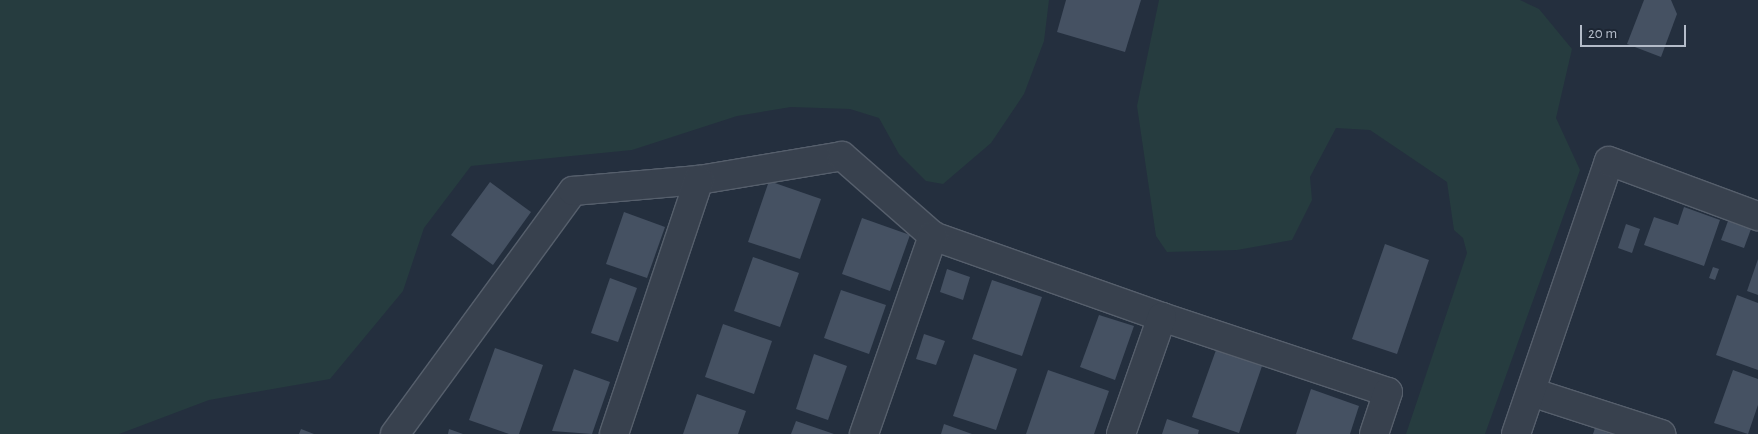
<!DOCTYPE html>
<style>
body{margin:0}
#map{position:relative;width:1758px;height:434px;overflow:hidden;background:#242f3e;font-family:"Alegreya Sans",sans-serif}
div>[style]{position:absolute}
.green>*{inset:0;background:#263c3f}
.building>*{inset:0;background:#455162}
.roads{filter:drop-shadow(1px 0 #565f6c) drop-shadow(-1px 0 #565f6c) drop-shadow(0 1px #565f6c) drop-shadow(0 -1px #565f6c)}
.minor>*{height:28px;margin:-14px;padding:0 14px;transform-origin:14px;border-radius:14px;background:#38414e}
span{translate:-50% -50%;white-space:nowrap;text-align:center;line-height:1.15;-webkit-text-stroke:5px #1d2633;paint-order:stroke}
.scale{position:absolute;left:1580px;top:25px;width:106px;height:22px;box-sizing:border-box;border:2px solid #b4bcc9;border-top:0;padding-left:6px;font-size:15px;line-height:18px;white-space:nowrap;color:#b4bcc9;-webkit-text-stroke:4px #1d2633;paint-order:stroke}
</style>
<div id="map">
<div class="green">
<div style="clip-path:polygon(0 0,1049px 0,1044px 41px,1024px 94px,991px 143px,943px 184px,926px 181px,899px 154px,879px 118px,850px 109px,791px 107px,737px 116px,632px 150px,471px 166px,424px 228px,403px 291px,330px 379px,209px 400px,119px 434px,0 434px)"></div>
<div style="clip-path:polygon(1159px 0,1520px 0,1539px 9px,1572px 49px,1556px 118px,1580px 170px,1485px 434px,1406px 434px,1467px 253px,1463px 238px,1454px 230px,1447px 182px,1370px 130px,1336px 128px,1310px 177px,1312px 200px,1292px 240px,1237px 250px,1167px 252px,1156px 236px,1137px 106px)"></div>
</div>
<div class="building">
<div style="clip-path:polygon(1066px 0,1141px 0,1125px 52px,1057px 32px)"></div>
<div style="clip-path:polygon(1644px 0,1671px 0,1677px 14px,1661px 57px,1627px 44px)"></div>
<div style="clip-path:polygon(769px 181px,821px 199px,800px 259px,748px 242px)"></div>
<div style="clip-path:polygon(490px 182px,531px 212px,493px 265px,451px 235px)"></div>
<div style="clip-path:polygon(1684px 207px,1720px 220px,1704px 266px,1644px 245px,1654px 217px,1678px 225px)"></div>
<div style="clip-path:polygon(624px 212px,665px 227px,647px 278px,606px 264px)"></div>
<div style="clip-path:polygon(862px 218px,910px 235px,890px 291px,842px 274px)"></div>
<div style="clip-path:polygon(1728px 221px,1751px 229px,1744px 248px,1721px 240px)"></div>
<div style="clip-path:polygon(1626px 224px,1640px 229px,1632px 253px,1618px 248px)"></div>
<div style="clip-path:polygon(1385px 244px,1429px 260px,1397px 354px,1352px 339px)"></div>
<div style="clip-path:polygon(753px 257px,799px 273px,780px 327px,734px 311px)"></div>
<div style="clip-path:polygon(1758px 259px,1758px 295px,1747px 291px)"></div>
<div style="clip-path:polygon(1713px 267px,1719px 269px,1715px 280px,1709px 278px)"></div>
<div style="clip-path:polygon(947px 269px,970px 277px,963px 300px,940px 292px)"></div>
<div style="clip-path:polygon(610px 278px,637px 288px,618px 342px,591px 333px)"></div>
<div style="clip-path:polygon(992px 280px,1042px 297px,1022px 356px,972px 339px)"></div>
<div style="clip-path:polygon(841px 290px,886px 305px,869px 354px,824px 338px)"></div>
<div style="clip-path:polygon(1737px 295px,1758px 303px,1758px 370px,1716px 355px)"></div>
<div style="clip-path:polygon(1099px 315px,1134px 326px,1115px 380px,1080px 367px)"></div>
<div style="clip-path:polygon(723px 324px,772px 341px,754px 394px,705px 377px)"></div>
<div style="clip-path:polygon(924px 334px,945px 341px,936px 365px,916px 359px)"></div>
<div style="clip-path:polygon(495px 348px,543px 365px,519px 434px,509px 434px,469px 420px)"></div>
<div style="clip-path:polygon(1216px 350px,1262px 366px,1239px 433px,1192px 417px)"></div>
<div style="clip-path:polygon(814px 354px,847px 366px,828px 420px,796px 409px)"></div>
<div style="clip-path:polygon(974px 354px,1017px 369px,996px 430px,953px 416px)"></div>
<div style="clip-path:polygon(574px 369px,610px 382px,592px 434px,552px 431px)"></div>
<div style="clip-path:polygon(1048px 370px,1109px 391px,1094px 434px,1026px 434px)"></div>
<div style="clip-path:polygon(1733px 370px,1758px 379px,1758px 405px,1748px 434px,1714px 423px)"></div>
<div style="clip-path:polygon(1311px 389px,1359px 406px,1350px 434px,1296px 434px)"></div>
<div style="clip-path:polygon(697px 394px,746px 411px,738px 434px,683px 434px)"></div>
<div style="clip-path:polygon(1167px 419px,1199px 430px,1198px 434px,1162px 434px)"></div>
<div style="clip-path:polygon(796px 421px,834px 434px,791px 434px)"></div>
<div style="clip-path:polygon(944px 424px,972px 434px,941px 434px)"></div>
<div style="clip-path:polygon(1595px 428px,1611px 434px,1593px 434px)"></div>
<div style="clip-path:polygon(301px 429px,314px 434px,299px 434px)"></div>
<div style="clip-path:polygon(449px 429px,463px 434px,448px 434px)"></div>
</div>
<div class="roads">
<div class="minor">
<div style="left:1531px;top:392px;width:137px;rotate:17.9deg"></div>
<div style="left:395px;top:434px;width:301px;rotate:-53.8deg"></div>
<div style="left:573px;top:191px;width:126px;rotate:-5deg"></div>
<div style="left:699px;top:180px;width:145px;rotate:-9.5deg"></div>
<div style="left:842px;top:156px;width:121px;rotate:41.3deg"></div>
<div style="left:933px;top:236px;width:243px;rotate:19.5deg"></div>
<div style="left:1162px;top:317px;width:238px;rotate:18.4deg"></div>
<div style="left:1388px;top:392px;width:44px;rotate:108.4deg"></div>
<div style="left:614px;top:434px;width:268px;rotate:-71.5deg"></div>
<div style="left:864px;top:434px;width:210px;rotate:-70.8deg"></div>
<div style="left:1121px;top:434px;width:124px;rotate:-70.7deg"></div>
<div style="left:1516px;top:434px;width:288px;rotate:-71.2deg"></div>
<div style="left:1609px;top:161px;width:159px;rotate:20.3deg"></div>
</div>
</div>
<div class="scale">20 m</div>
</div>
